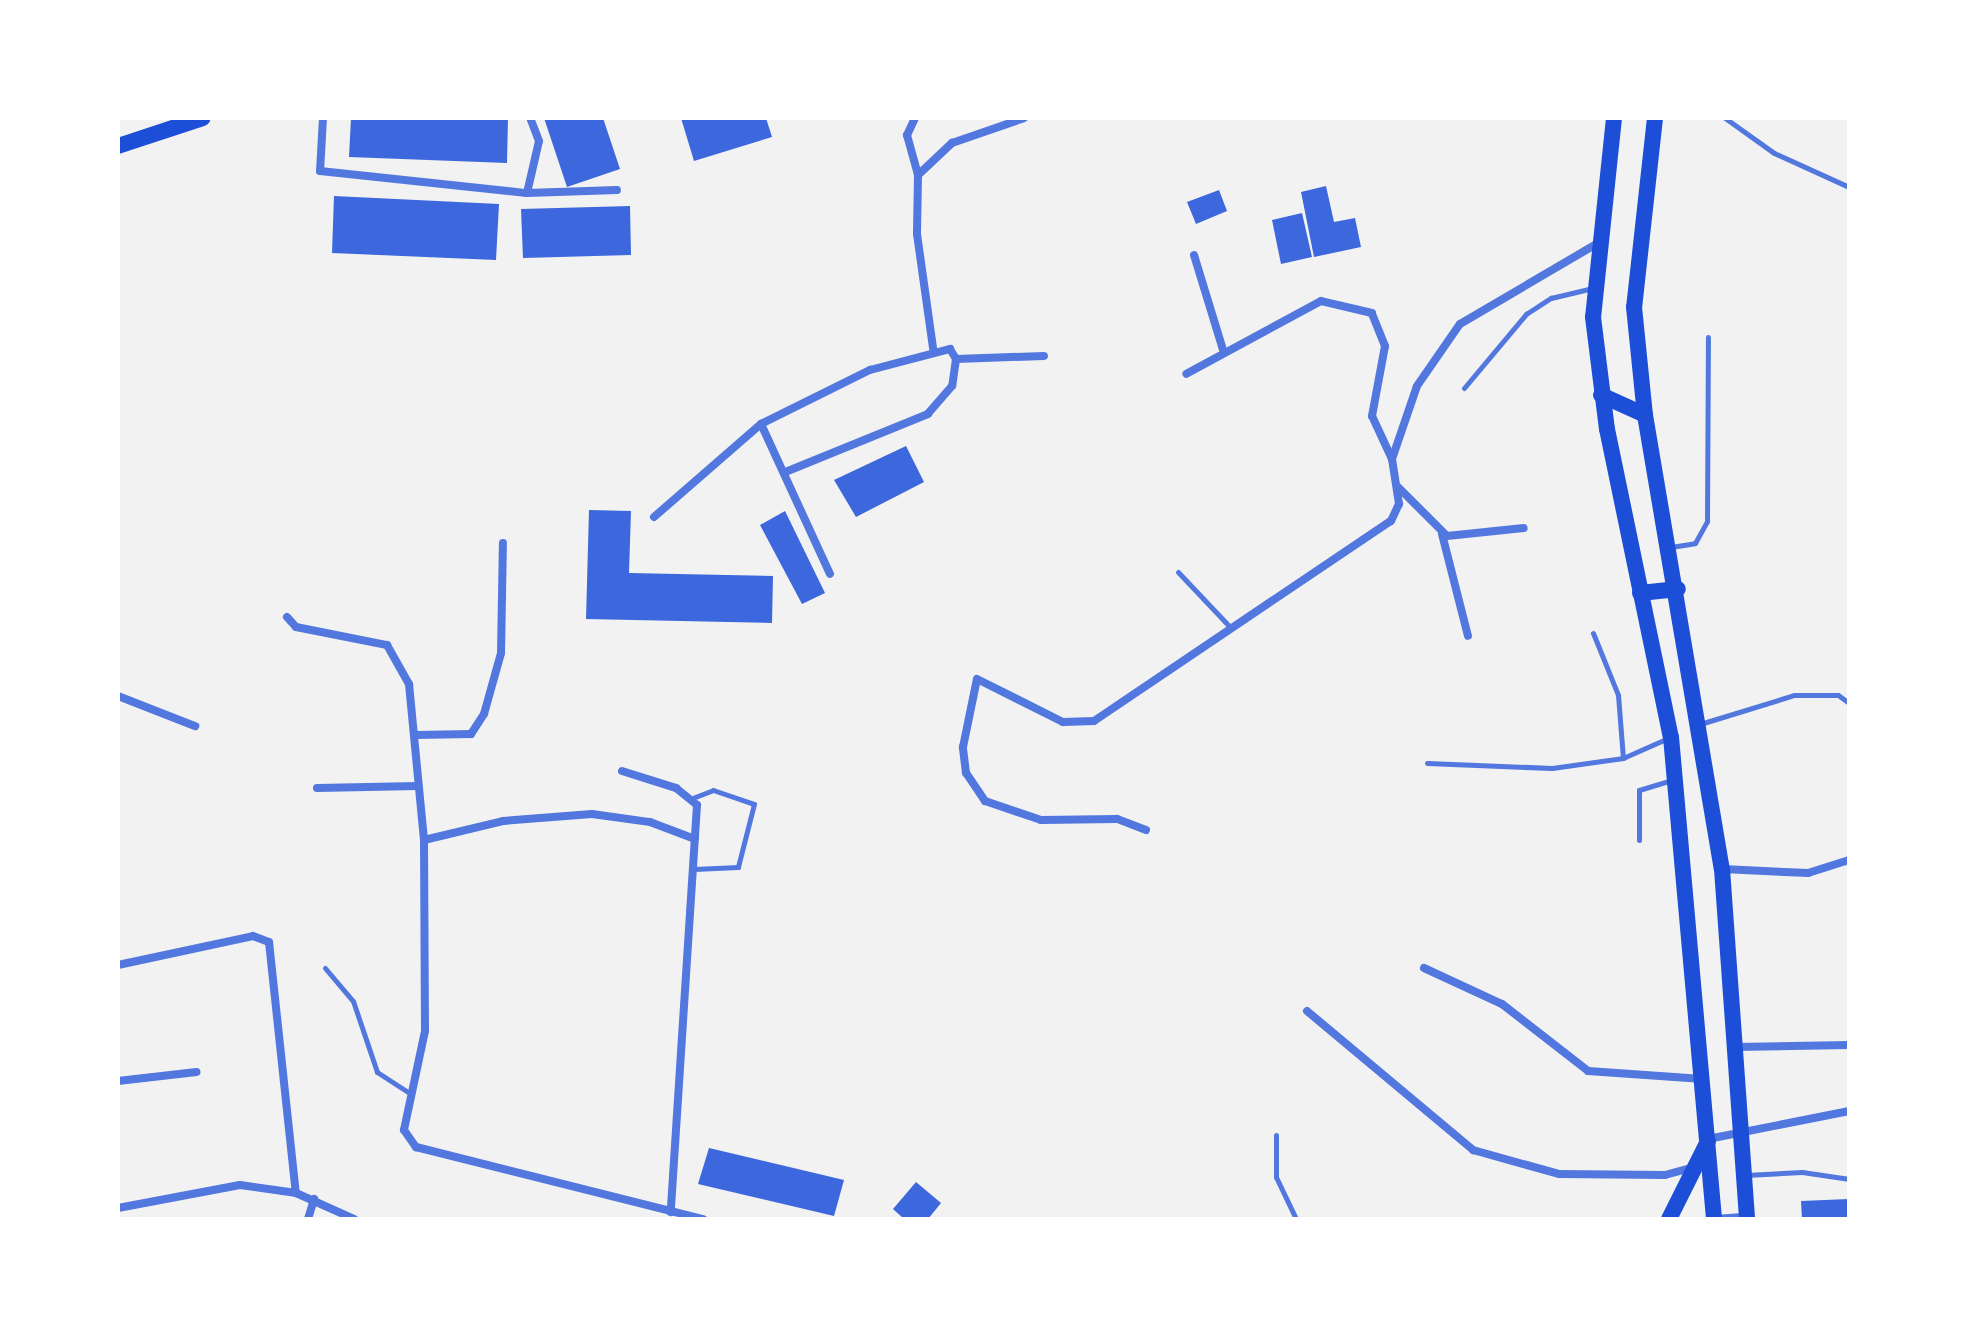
<!DOCTYPE html>
<style>
body{margin:0}
#map{position:relative;width:1967px;height:1337px;overflow:hidden;background:#f2f2f2;font-family:"PT Sans Narrow",sans-serif}
div>[style]{position:absolute}
.building>*{inset:0;background:#3d67dc}
.service>*{height:5px;margin:-2.5px;padding:0 2.5px;transform-origin:2.5px;border-radius:2.5px;background:#5277de}
.minor>*{height:8px;margin:-4px;padding:0 4px;transform-origin:4px;border-radius:4px;background:#5277de}
.primary>*{height:16px;margin:-8px;padding:0 8px;transform-origin:8px;border-radius:8px;background:#1d4ed8}
span{translate:-50% -50%;white-space:nowrap;text-align:center;line-height:1.15;-webkit-text-stroke:6px #fff;paint-order:stroke}
.frame{position:absolute;inset:0;border:120px solid #fff;pointer-events:none}
</style>
<div id="map">
<div class="building">
<div style="clip-path:polygon(351px 118px,508px 118px,507px 163px,349px 157px)"></div>
<div style="clip-path:polygon(544px 118px,603px 118px,620px 169px,567px 187px)"></div>
<div style="clip-path:polygon(681px 118px,766px 118px,772px 137px,694px 161px)"></div>
<div style="clip-path:polygon(1326px 186px,1334px 222px,1355px 218px,1361px 247px,1314px 257px,1301px 192px)"></div>
<div style="clip-path:polygon(1219px 190px,1227px 211px,1196px 224px,1187px 202px)"></div>
<div style="clip-path:polygon(334px 196px,499px 204px,496px 260px,332px 253px)"></div>
<div style="clip-path:polygon(630px 206px,631px 255px,523px 258px,521px 209px)"></div>
<div style="clip-path:polygon(1302px 213px,1312px 257px,1281px 264px,1272px 220px)"></div>
<div style="clip-path:polygon(906px 446px,924px 482px,856px 517px,834px 480px)"></div>
<div style="clip-path:polygon(589px 510px,631px 511px,629px 573px,773px 576px,772px 623px,586px 619px)"></div>
<div style="clip-path:polygon(785px 511px,825px 593px,802px 604px,760px 525px)"></div>
<div style="clip-path:polygon(709px 1148px,844px 1180px,834px 1216px,698px 1184px)"></div>
<div style="clip-path:polygon(916px 1182px,941px 1203px,928px 1219px,904px 1219px,893px 1209px)"></div>
<div style="clip-path:polygon(1849px 1199px,1849px 1219px,1802px 1219px,1801px 1201px)"></div>
</div>
<div class="service">
<div style="left:1725px;top:118px;width:60px;rotate:35.5deg"></div>
<div style="left:1774px;top:153px;width:82px;rotate:24.4deg"></div>
<div style="left:1464px;top:388px;width:97px;rotate:-50deg"></div>
<div style="left:1526px;top:314px;width:30px;rotate:-33deg"></div>
<div style="left:1551px;top:298px;width:43px;rotate:-13.4deg"></div>
<div style="left:1671px;top:547px;width:24px;rotate:-9deg"></div>
<div style="left:1695px;top:543px;width:25px;rotate:-61deg"></div>
<div style="left:1707px;top:521px;width:184px;rotate:-89.7deg"></div>
<div style="left:1178px;top:572px;width:74px;rotate:46.6deg"></div>
<div style="left:1593px;top:633px;width:67px;rotate:68deg"></div>
<div style="left:1618px;top:695px;width:63px;rotate:85.5deg"></div>
<div style="left:1700px;top:724px;width:98px;rotate:-17.1deg"></div>
<div style="left:1794px;top:695px;width:44px"></div>
<div style="left:1838px;top:695px;width:14px;rotate:36deg"></div>
<div style="left:1427px;top:763px;width:125px;rotate:2.3deg"></div>
<div style="left:1552px;top:768px;width:72px;rotate:-8deg"></div>
<div style="left:1623px;top:758px;width:47px;rotate:-23.8deg"></div>
<div style="left:690px;top:799px;width:25px;rotate:-21deg"></div>
<div style="left:713px;top:790px;width:43px;rotate:18.9deg"></div>
<div style="left:754px;top:804px;width:65px;rotate:104.3deg"></div>
<div style="left:738px;top:867px;width:44px;rotate:177.4deg"></div>
<div style="left:1639px;top:840px;width:50px;rotate:-90deg"></div>
<div style="left:1639px;top:790px;width:34px;rotate:-17deg"></div>
<div style="left:325px;top:968px;width:43px;rotate:49.7deg"></div>
<div style="left:353px;top:1001px;width:75px;rotate:71.3deg"></div>
<div style="left:377px;top:1072px;width:40px;rotate:32.9deg"></div>
<div style="left:1276px;top:1135px;width:42px;rotate:90deg"></div>
<div style="left:1276px;top:1177px;width:47px;rotate:64.5deg"></div>
<div style="left:1746px;top:1175px;width:56px;rotate:-3.1deg"></div>
<div style="left:1802px;top:1172px;width:48px;rotate:8.5deg"></div>
</div>
<div class="minor">
<div style="left:323px;top:118px;width:53px;rotate:93.2deg"></div>
<div style="left:320px;top:171px;width:208px;rotate:6.1deg"></div>
<div style="left:527px;top:193px;width:90px;rotate:-1.9deg"></div>
<div style="left:915px;top:118px;width:19px;rotate:115deg"></div>
<div style="left:907px;top:135px;width:41px;rotate:74.6deg"></div>
<div style="left:918px;top:175px;width:59px;rotate:91deg"></div>
<div style="left:917px;top:234px;width:115px;rotate:82deg"></div>
<div style="left:918px;top:175px;width:47px;rotate:-43.3deg"></div>
<div style="left:952px;top:143px;width:76px;rotate:-19.1deg"></div>
<div style="left:527px;top:193px;width:53px;rotate:-77deg"></div>
<div style="left:539px;top:141px;width:25px;rotate:-111deg"></div>
<div style="left:1194px;top:255px;width:99px;rotate:73deg"></div>
<div style="left:956px;top:359px;width:88px;rotate:-2deg"></div>
<div style="left:761px;top:424px;width:165px;rotate:65.3deg"></div>
<div style="left:1392px;top:459px;width:77px;rotate:-71.1deg"></div>
<div style="left:1417px;top:386px;width:75px;rotate:-55.3deg"></div>
<div style="left:1460px;top:324px;width:160px;rotate:-30.4deg"></div>
<div style="left:1398px;top:487px;width:69px;rotate:45deg"></div>
<div style="left:1447px;top:536px;width:77px;rotate:-5.9deg"></div>
<div style="left:654px;top:517px;width:142px;rotate:-41deg"></div>
<div style="left:761px;top:424px;width:122px;rotate:-26.4deg"></div>
<div style="left:870px;top:370px;width:83px;rotate:-14.7deg"></div>
<div style="left:950px;top:349px;width:12px;rotate:59deg"></div>
<div style="left:956px;top:359px;width:27px;rotate:98deg"></div>
<div style="left:952px;top:386px;width:37px;rotate:131deg"></div>
<div style="left:928px;top:414px;width:154px;rotate:157.9deg"></div>
<div style="left:1442px;top:534px;width:105px;rotate:75.7deg"></div>
<div style="left:287px;top:617px;width:13px;rotate:48deg"></div>
<div style="left:296px;top:627px;width:93px;rotate:11.2deg"></div>
<div style="left:387px;top:645px;width:45px;rotate:60.6deg"></div>
<div style="left:409px;top:684px;width:157px;rotate:84.5deg"></div>
<div style="left:424px;top:840px;width:191px;rotate:89.7deg"></div>
<div style="left:425px;top:1031px;width:101px;rotate:102deg"></div>
<div style="left:404px;top:1130px;width:21px;rotate:55deg"></div>
<div style="left:416px;top:1147px;width:296px;rotate:14.1deg"></div>
<div style="left:118px;top:696px;width:83px;rotate:21.3deg"></div>
<div style="left:416px;top:735px;width:55px;rotate:-1deg"></div>
<div style="left:471px;top:734px;width:24px;rotate:-57deg"></div>
<div style="left:484px;top:714px;width:63px;rotate:-74.4deg"></div>
<div style="left:501px;top:653px;width:110px;rotate:-89deg"></div>
<div style="left:622px;top:771px;width:57px;rotate:17.5deg"></div>
<div style="left:676px;top:788px;width:27px;rotate:39deg"></div>
<div style="left:697px;top:805px;width:408px;rotate:93.7deg"></div>
<div style="left:317px;top:788px;width:101px;rotate:-1.1deg"></div>
<div style="left:1146px;top:830px;width:31px;rotate:-159deg"></div>
<div style="left:1117px;top:819px;width:76px;rotate:179.2deg"></div>
<div style="left:1041px;top:820px;width:59px;rotate:-161.3deg"></div>
<div style="left:985px;top:801px;width:34px;rotate:-124deg"></div>
<div style="left:966px;top:773px;width:26px;rotate:-97deg"></div>
<div style="left:963px;top:747px;width:69px;rotate:-78.4deg"></div>
<div style="left:977px;top:679px;width:96px;rotate:26.6deg"></div>
<div style="left:1063px;top:722px;width:31px;rotate:-2deg"></div>
<div style="left:1094px;top:721px;width:358px;rotate:-34deg"></div>
<div style="left:1391px;top:521px;width:19px;rotate:-65deg"></div>
<div style="left:1399px;top:504px;width:46px;rotate:-98.8deg"></div>
<div style="left:1392px;top:459px;width:47px;rotate:-114.9deg"></div>
<div style="left:1372px;top:416px;width:71px;rotate:-79.5deg"></div>
<div style="left:1385px;top:346px;width:35px;rotate:-112deg"></div>
<div style="left:1372px;top:313px;width:52px;rotate:-166.8deg"></div>
<div style="left:1321px;top:301px;width:153px;rotate:151.6deg"></div>
<div style="left:424px;top:840px;width:81px;rotate:-13.5deg"></div>
<div style="left:503px;top:821px;width:89px;rotate:-4.5deg"></div>
<div style="left:592px;top:814px;width:59px;rotate:7.9deg"></div>
<div style="left:650px;top:822px;width:48px;rotate:20.7deg"></div>
<div style="left:1722px;top:869px;width:86px;rotate:2.7deg"></div>
<div style="left:1808px;top:873px;width:43px;rotate:-17.6deg"></div>
<div style="left:118px;top:965px;width:138px;rotate:-12.1deg"></div>
<div style="left:253px;top:936px;width:17px;rotate:21deg"></div>
<div style="left:269px;top:942px;width:252px;rotate:83.9deg"></div>
<div style="left:1424px;top:968px;width:86px;rotate:24.8deg"></div>
<div style="left:1502px;top:1004px;width:109px;rotate:37.9deg"></div>
<div style="left:1588px;top:1071px;width:115px;rotate:4deg"></div>
<div style="left:1307px;top:1011px;width:217px;rotate:39.9deg"></div>
<div style="left:1473px;top:1150px;width:89px;rotate:15.6deg"></div>
<div style="left:1559px;top:1174px;width:106px;rotate:0.5deg"></div>
<div style="left:1665px;top:1175px;width:30px;rotate:-15deg"></div>
<div style="left:1736px;top:1047px;width:113px;rotate:-1deg"></div>
<div style="left:118px;top:1081px;width:79px;rotate:-6.6deg"></div>
<div style="left:1708px;top:1139px;width:144px;rotate:-11.2deg"></div>
<div style="left:118px;top:1208px;width:124px;rotate:-10.7deg"></div>
<div style="left:240px;top:1185px;width:57px;rotate:8.1deg"></div>
<div style="left:296px;top:1193px;width:64px;rotate:24.1deg"></div>
<div style="left:308px;top:1219px;width:21px;rotate:-73deg"></div>
<div style="left:1715px;top:1219px;width:31px;rotate:-4deg"></div>
</div>
<div class="primary">
<div style="left:1614px;top:118px;width:200px;rotate:96deg"></div>
<div style="left:1593px;top:317px;width:113px;rotate:82.9deg"></div>
<div style="left:1607px;top:429px;width:315px;rotate:78.3deg"></div>
<div style="left:1671px;top:737px;width:484px;rotate:84.9deg"></div>
<div style="left:1655px;top:118px;width:190px;rotate:96.3deg"></div>
<div style="left:1634px;top:307px;width:109px;rotate:84.2deg"></div>
<div style="left:1645px;top:415px;width:460px;rotate:80.4deg"></div>
<div style="left:1722px;top:869px;width:351px;rotate:85.9deg"></div>
<div style="left:118px;top:146px;width:89px;rotate:-18.2deg"></div>
<div style="left:1601px;top:395px;width:48px;rotate:24.4deg"></div>
<div style="left:1640px;top:593px;width:38px;rotate:-6deg"></div>
<div style="left:1669px;top:1219px;width:87px;rotate:-63.4deg"></div>
</div>
<div class="frame"></div>
</div>
